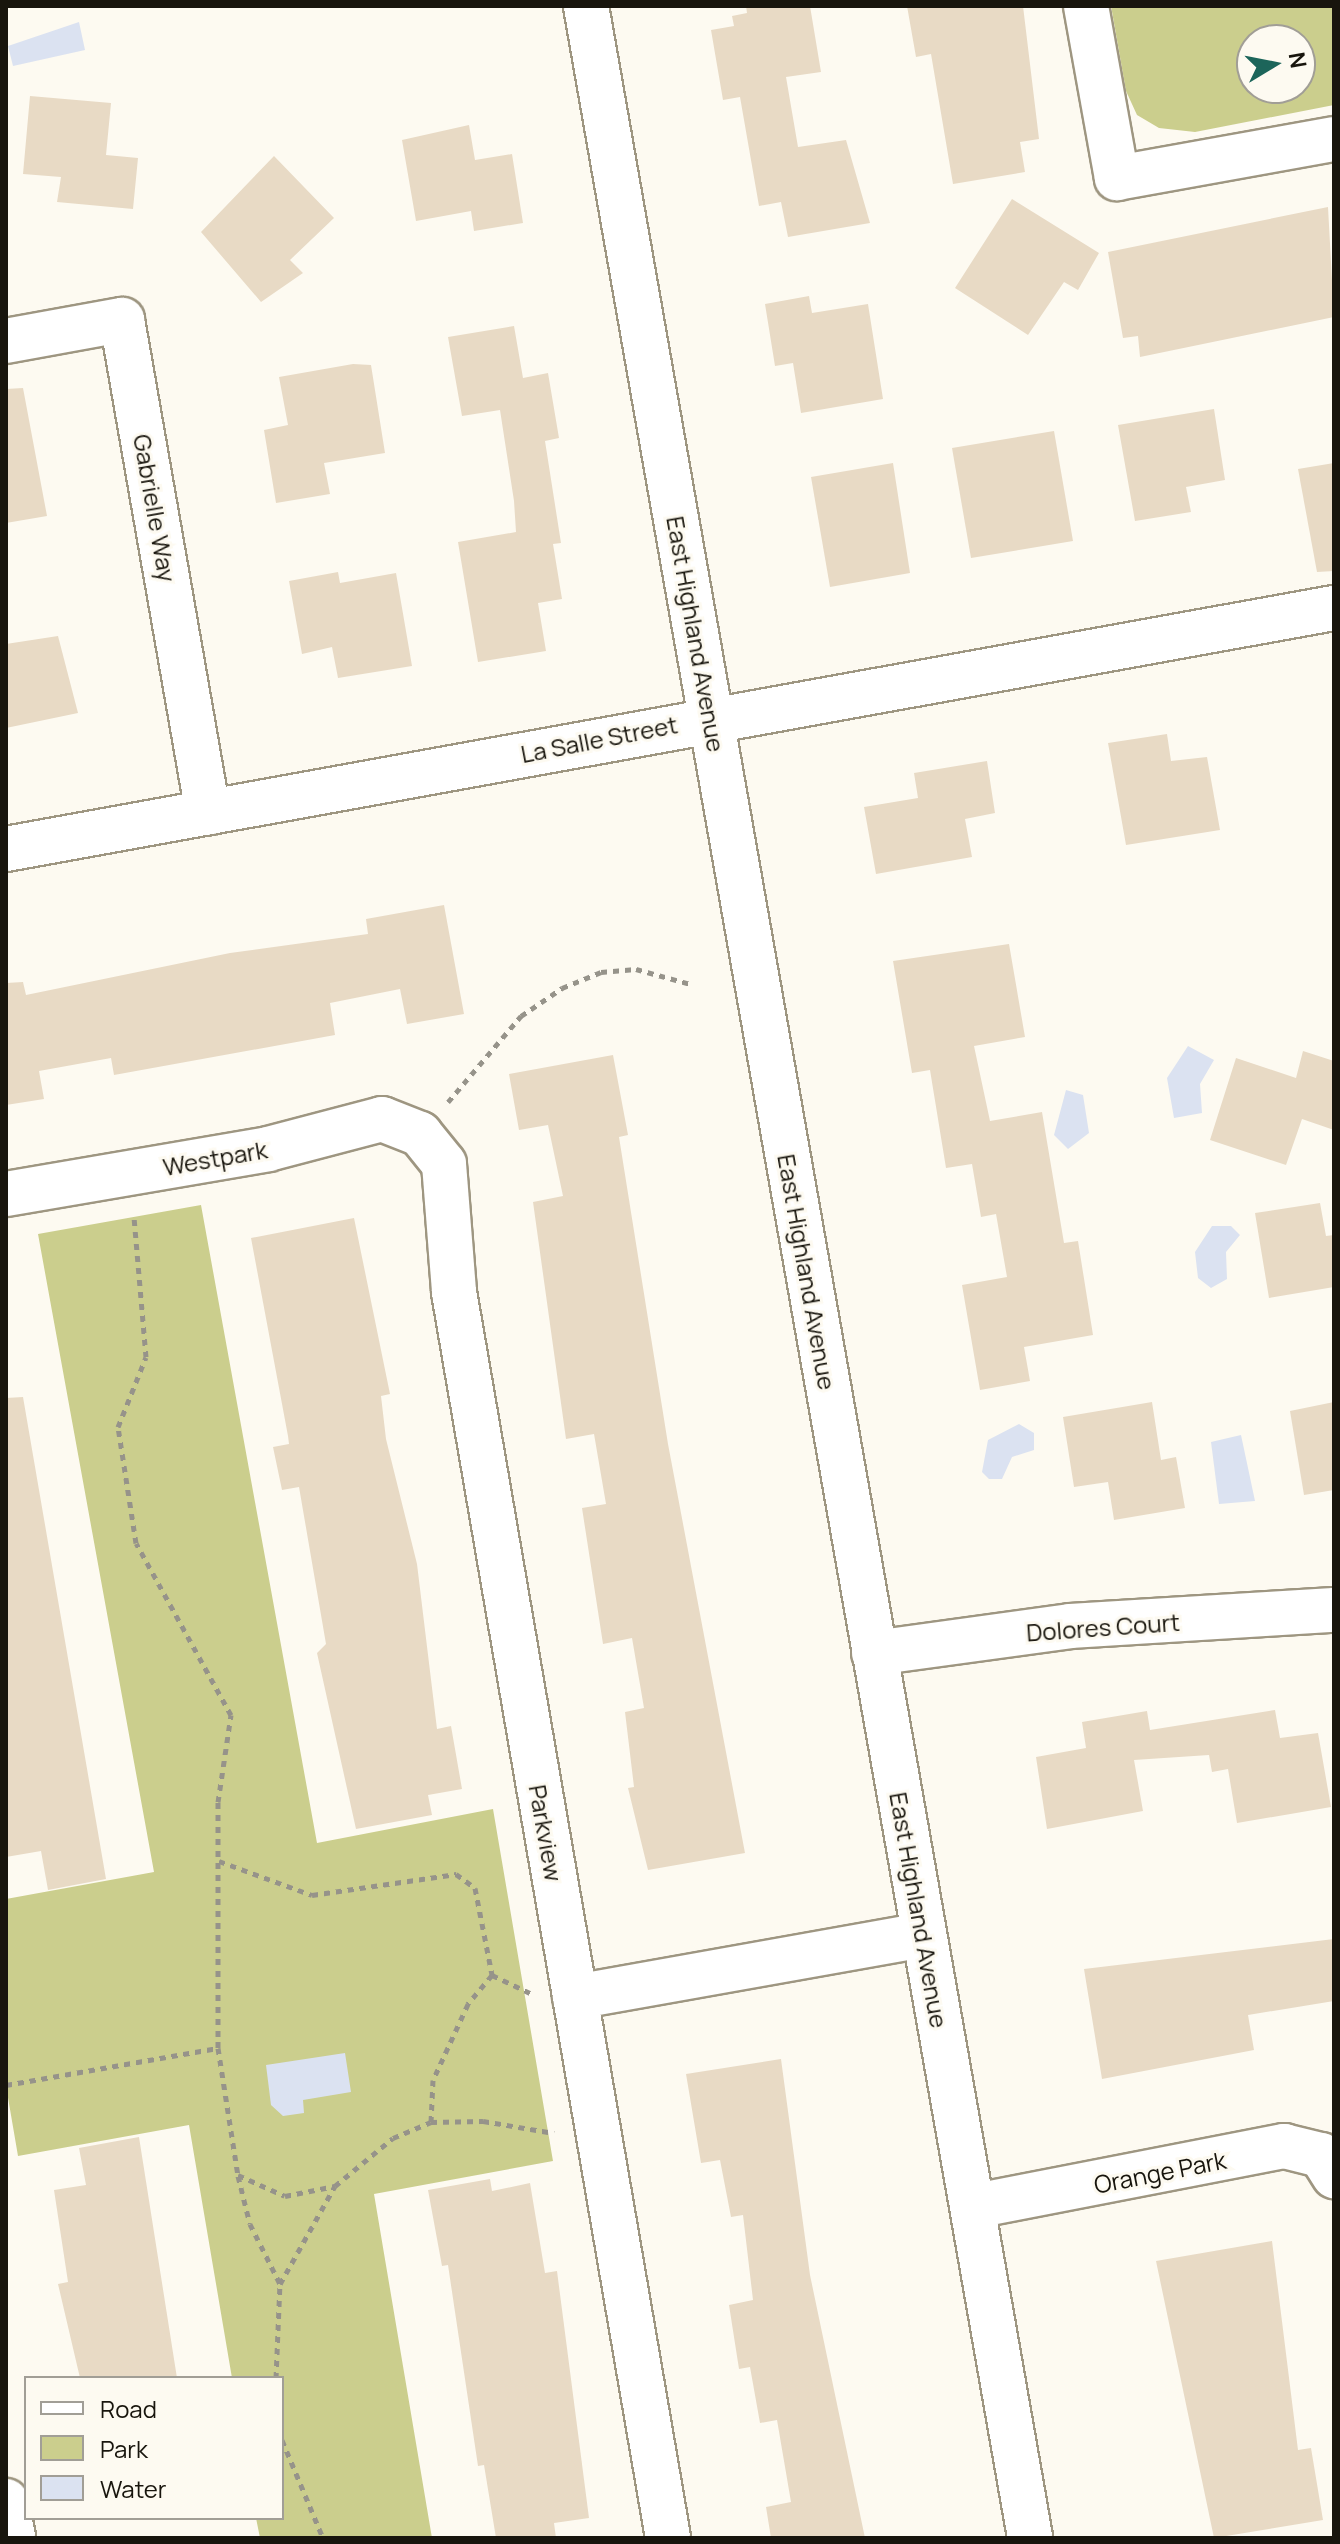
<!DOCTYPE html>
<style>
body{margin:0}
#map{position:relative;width:1340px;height:2544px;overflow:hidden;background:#fdfaf1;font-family:Manrope,sans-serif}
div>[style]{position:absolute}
.green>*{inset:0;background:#cbce8d}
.water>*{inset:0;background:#dbe2f1}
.building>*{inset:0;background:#e8dac5}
.path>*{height:5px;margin-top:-2.5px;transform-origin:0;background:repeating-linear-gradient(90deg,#96938a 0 6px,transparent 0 12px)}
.roads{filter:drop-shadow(2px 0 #9e9681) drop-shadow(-2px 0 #9e9681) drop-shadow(0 2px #9e9681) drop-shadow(0 -2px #9e9681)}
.street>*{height:44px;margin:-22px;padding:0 22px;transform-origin:22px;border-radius:22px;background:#fff}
.secondary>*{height:44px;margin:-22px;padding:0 22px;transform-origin:22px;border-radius:22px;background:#fff}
span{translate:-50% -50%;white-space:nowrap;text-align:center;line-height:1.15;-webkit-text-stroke:6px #fdfaf1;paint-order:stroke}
.street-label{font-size:24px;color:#18150d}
.frame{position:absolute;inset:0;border:8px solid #18150d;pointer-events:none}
.legend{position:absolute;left:24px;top:2376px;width:260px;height:144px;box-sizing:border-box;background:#fdfaf1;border:2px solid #a19e96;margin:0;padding:10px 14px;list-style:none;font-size:24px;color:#18150d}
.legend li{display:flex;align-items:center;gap:16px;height:40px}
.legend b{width:40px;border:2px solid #a19e96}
.north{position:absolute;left:1236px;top:24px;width:80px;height:80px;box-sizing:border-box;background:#fdfaf1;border:2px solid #a19e96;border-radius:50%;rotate:80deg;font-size:22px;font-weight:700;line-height:32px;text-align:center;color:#18150d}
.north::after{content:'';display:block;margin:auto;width:28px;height:36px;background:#1c655a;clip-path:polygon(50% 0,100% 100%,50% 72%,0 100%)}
</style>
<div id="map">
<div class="green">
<div style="clip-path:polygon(evenodd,1111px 6px,1334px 6px,1334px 105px,1195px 132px,1159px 128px,1137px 115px,1126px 91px,1111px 6px,1252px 40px,1300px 40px,1300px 88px,1252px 88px,1252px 40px)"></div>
<div style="clip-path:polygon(201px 1205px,317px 1843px,493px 1809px,553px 2161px,374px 2194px,432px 2538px,260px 2538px,256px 2518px,282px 2518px,282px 2378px,232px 2378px,189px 2125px,18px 2156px,6px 2086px,6px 1899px,154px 1872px,38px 1234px)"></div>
</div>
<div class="water">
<div style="clip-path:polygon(79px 22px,85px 50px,13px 66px,8px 46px)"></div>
<div style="clip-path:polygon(1188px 1046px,1214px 1060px,1200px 1084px,1202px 1113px,1174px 1118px,1167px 1078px)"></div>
<div style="clip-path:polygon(1066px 1090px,1083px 1095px,1089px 1133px,1068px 1149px,1054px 1135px)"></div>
<div style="clip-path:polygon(1212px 1226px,1231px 1226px,1240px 1235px,1226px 1252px,1227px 1279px,1211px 1288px,1198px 1278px,1195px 1252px)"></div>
<div style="clip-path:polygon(1019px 1424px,1034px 1433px,1034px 1450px,1012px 1457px,1002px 1479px,989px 1479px,982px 1472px,988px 1440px)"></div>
<div style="clip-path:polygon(1241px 1435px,1255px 1501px,1219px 1504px,1211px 1442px)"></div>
<div style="clip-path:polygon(345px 2053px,351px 2092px,303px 2100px,304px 2113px,283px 2116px,271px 2105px,266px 2065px)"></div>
</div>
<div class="building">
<div style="clip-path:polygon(746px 6px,810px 6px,821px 72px,786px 77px,798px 147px,846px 140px,870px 223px,788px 237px,781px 202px,759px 206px,740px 97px,723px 100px,711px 30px,734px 26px,732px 16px,747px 13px)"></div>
<div style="clip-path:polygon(907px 6px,1023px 6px,1039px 139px,1020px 142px,1025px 172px,953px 184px,931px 54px,916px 57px)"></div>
<div style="clip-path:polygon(30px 96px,111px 103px,106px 155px,138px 158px,133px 209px,57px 202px,61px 177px,23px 174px)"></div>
<div style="clip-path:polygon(469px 125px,475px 160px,512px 154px,523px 223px,474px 231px,471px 211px,416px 221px,402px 140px)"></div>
<div style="clip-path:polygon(274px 156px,334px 218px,290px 260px,303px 273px,261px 302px,201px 232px)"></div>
<div style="clip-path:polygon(1012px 199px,1099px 253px,1078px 290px,1064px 282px,1028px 335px,955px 288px)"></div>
<div style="clip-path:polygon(1328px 207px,1334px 317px,1140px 357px,1138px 336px,1123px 338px,1108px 252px)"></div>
<div style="clip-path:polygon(809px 296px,812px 313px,868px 304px,883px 399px,801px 413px,793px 363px,775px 366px,765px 304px)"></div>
<div style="clip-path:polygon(514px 326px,523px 378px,548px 373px,559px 438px,545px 441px,561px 543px,553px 544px,562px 599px,538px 603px,546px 651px,478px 662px,458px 542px,516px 532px,514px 501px,500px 410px,462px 416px,448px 337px)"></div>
<div style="clip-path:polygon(353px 364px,371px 365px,385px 453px,324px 463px,330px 494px,276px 503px,264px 430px,288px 425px,279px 377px)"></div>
<div style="clip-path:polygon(23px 388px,47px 516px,6px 523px,6px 389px)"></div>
<div style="clip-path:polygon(1214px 409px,1225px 480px,1186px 487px,1191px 512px,1135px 521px,1118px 425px)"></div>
<div style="clip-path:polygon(1054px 431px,1073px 541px,971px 558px,952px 448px)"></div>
<div style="clip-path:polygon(893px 463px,910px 573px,830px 587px,811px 477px)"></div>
<div style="clip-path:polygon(1334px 463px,1334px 571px,1317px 572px,1298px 469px)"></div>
<div style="clip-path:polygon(338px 572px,340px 583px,396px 573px,412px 666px,338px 678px,332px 647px,302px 654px,289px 581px)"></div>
<div style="clip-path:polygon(58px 636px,78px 713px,6px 728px,6px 644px)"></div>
<div style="clip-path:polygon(1167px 734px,1171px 761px,1207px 757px,1220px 830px,1126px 845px,1108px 743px)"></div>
<div style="clip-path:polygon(987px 761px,995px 813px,965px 819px,972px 857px,876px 874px,864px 807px,918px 798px,914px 773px)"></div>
<div style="clip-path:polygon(444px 905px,464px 1014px,407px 1024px,400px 989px,330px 1003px,335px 1035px,114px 1075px,111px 1058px,39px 1071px,44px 1099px,6px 1105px,6px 983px,23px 982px,26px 995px,230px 953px,368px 934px,366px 919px)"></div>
<div style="clip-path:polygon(1009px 944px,1025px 1037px,974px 1046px,990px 1121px,1042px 1112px,1064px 1243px,1078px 1241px,1093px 1335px,1024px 1347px,1030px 1381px,980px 1390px,962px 1285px,1007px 1277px,996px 1214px,981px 1217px,972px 1164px,946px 1168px,930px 1070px,912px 1073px,893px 961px)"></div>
<div style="clip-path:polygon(1303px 1051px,1334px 1061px,1334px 1130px,1302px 1119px,1286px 1165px,1210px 1140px,1236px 1058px,1296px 1078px)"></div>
<div style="clip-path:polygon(613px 1055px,628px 1135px,619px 1137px,668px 1444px,745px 1853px,648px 1870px,628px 1788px,634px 1787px,625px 1712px,644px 1708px,632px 1638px,603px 1644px,582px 1508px,606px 1504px,594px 1434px,566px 1439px,533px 1202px,563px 1196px,548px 1125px,519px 1130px,509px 1074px)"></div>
<div style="clip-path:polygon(1320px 1203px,1326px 1236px,1334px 1235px,1334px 1287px,1269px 1298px,1255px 1213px)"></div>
<div style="clip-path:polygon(354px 1218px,390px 1394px,381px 1396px,386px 1439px,417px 1564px,437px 1729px,451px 1726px,462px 1789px,428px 1795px,432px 1815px,356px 1829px,317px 1653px,326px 1644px,299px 1487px,282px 1490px,273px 1447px,289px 1444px,288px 1436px,251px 1238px)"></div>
<div style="clip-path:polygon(23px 1397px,106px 1879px,48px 1890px,41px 1851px,6px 1857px,6px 1398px)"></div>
<div style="clip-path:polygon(1152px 1402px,1161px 1460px,1176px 1457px,1185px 1508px,1114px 1520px,1108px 1482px,1074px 1487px,1063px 1417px)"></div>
<div style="clip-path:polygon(1334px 1402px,1334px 1490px,1304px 1495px,1290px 1411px)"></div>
<div style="clip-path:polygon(1275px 1710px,1280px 1738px,1318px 1733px,1331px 1807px,1237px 1823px,1228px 1769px,1212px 1772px,1209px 1755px,1134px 1760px,1143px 1811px,1047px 1829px,1036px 1757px,1086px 1748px,1082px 1722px,1147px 1711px,1150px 1730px)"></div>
<div style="clip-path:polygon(1334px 1939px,1334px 2001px,1248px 2015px,1254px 2050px,1102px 2079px,1084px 1969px)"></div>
<div style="clip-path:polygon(781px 2059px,810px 2275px,865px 2538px,771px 2538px,766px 2507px,791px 2502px,777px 2420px,760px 2423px,750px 2367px,739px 2369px,729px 2305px,753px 2300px,743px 2215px,731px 2217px,720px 2160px,701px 2163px,686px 2074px)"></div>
<div style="clip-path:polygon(139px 2137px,177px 2378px,80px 2378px,58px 2284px,68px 2282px,54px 2190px,86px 2185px,79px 2148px)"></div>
<div style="clip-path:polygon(490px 2179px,492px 2191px,530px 2183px,545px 2273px,557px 2271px,589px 2518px,554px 2523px,556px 2538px,496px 2538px,484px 2465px,478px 2466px,448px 2265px,442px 2266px,428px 2190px)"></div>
<div style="clip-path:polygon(1272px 2241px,1298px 2450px,1311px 2448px,1323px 2520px,1214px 2538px,1156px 2261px)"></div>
</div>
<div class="path">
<div style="left:448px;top:1102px;width:113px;rotate:-49.7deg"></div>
<div style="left:521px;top:1016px;width:50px;rotate:-34.3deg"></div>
<div style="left:562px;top:988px;width:42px;rotate:-22.3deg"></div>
<div style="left:601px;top:972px;width:35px;rotate:-5deg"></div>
<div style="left:636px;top:969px;width:57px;rotate:15.3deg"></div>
<div style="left:219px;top:1861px;width:99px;rotate:20.1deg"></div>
<div style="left:312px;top:1895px;width:146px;rotate:-8.3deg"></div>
<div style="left:456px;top:1874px;width:24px;rotate:36deg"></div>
<div style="left:475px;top:1888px;width:89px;rotate:78.9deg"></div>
<div style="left:492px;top:1975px;width:38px;rotate:130deg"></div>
<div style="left:468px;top:2004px;width:84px;rotate:114.7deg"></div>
<div style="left:433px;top:2080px;width:42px;rotate:92.7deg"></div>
<div style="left:492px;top:1975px;width:42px;rotate:25.3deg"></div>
<div style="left:218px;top:2048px;width:129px;rotate:81.1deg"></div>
<div style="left:238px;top:2175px;width:51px;rotate:24.1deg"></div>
<div style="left:285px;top:2196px;width:51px;rotate:-11.3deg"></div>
<div style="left:335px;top:2186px;width:75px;rotate:-39.6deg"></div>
<div style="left:393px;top:2138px;width:41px;rotate:-22.8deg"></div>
<div style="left:431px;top:2122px;width:52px;rotate:-1.1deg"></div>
<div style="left:483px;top:2121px;width:72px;rotate:9.6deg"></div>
<div style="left:6px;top:2085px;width:215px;rotate:-9.9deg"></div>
<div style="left:218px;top:2048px;width:246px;rotate:-90deg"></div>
<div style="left:218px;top:1802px;width:88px;rotate:-81.5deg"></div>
<div style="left:231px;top:1715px;width:196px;rotate:-118.9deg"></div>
<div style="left:136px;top:1543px;width:117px;rotate:-98.8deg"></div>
<div style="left:118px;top:1427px;width:75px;rotate:-68.2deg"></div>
<div style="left:146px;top:1357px;width:142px;rotate:-94.9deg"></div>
<div style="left:238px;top:2176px;width:49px;rotate:76deg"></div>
<div style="left:250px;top:2224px;width:67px;rotate:63.4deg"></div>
<div style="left:280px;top:2284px;width:112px;rotate:-60.7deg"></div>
<div style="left:276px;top:2378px;width:94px;rotate:-87.6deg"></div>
<div style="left:282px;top:2440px;width:106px;rotate:67.3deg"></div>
</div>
<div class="roads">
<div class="street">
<div style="left:1086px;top:6px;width:175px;rotate:79.8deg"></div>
<div style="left:1117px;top:178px;width:220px;rotate:-10.2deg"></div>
<div style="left:6px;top:341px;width:118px;rotate:-10.3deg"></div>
<div style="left:122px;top:320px;width:500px;rotate:80.1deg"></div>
<div style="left:6px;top:849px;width:1350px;rotate:-10.29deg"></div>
<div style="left:6px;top:1194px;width:266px;rotate:-9.7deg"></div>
<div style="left:268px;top:1149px;width:118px;rotate:-14.7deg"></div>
<div style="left:382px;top:1119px;width:41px;rotate:21.5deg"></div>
<div style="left:420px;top:1134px;width:38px;rotate:51deg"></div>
<div style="left:444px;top:1164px;width:128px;rotate:85.5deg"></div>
<div style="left:454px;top:1292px;width:1264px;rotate:80.25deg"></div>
<div style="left:874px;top:1653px;width:198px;rotate:-7.8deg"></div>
<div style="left:1070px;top:1626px;width:264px;rotate:-3.5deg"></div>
<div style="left:575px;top:1997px;width:353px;rotate:-10.1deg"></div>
<div style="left:975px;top:2206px;width:315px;rotate:-11deg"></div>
<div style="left:1284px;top:2146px;width:38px;rotate:14deg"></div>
<div style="left:1321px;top:2155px;width:25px;rotate:58deg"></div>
<div style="left:6px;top:2501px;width:38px;rotate:79deg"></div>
</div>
<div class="secondary">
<div style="left:586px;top:6px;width:2571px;rotate:80.05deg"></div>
</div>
</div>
<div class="street-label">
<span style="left:155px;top:508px;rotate:80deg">Gabrielle Way</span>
<span style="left:696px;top:634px;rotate:80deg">East Highland Avenue</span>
<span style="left:599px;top:739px;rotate:-11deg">La Salle Street</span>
<span style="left:215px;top:1158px;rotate:-10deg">Westpark</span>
<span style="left:807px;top:1272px;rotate:80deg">East Highland Avenue</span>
<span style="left:1103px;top:1627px;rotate:-4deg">Dolores Court</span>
<span style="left:546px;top:1833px;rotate:80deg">Parkview</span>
<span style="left:919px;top:1910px;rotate:80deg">East Highland Avenue</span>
<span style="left:1160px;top:2172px;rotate:-11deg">Orange Park</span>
</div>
<div class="frame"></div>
<ul class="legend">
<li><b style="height:10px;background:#fff"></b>Road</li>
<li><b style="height:22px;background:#cbce8d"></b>Park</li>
<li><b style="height:22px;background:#dbe2f1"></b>Water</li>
</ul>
<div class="north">N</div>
</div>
